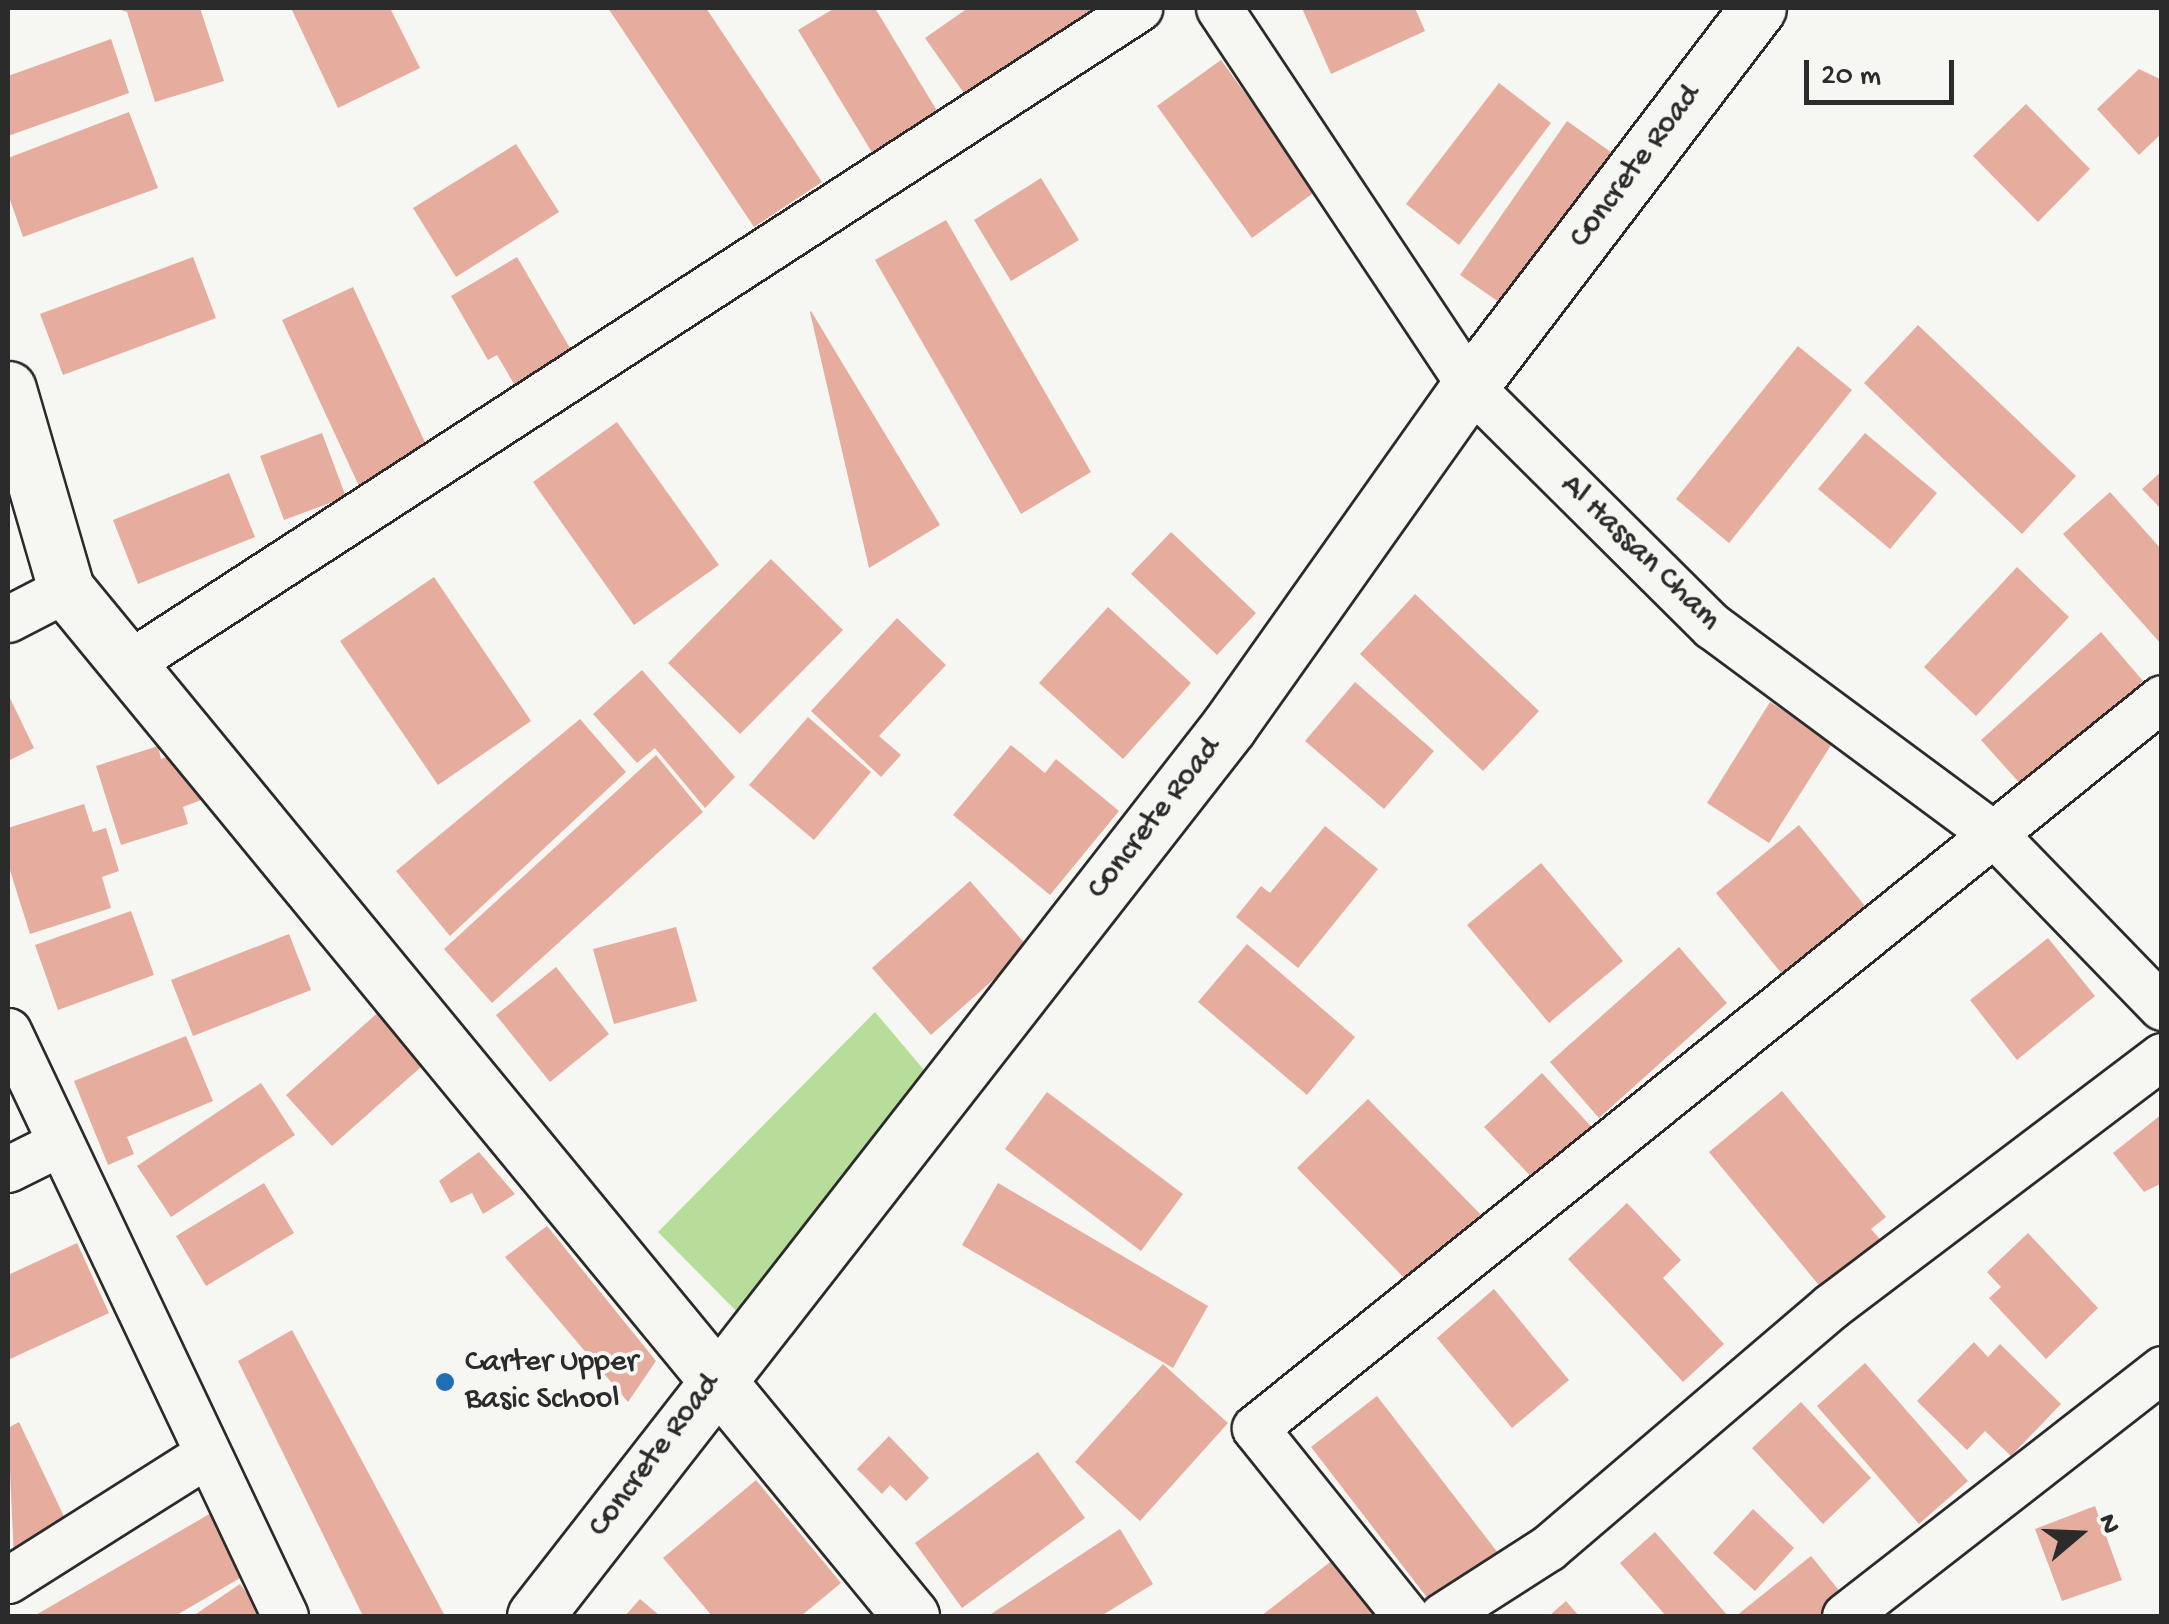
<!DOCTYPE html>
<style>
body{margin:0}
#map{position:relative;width:2169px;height:1624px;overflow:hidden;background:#f6f6f2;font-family:"Gochi Hand",sans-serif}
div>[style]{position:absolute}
.green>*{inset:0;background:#b6de9a}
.building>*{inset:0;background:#e6ad9f}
.roads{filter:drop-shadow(2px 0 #2b2b2b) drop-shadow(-2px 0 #2b2b2b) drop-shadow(0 2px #2b2b2b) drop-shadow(0 -2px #2b2b2b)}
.minor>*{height:45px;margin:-22.5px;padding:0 22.5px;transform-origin:22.5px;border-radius:22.5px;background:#f6f6f2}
.tertiary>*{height:55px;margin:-27.5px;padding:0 27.5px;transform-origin:27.5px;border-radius:27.5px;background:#f6f6f2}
.dots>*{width:28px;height:28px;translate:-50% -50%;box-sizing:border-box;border:5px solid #f6f6f2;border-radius:50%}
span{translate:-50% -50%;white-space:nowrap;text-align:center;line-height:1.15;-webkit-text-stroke:8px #f6f6f2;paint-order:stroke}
.street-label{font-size:32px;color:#2b2b2b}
.poi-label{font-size:32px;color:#2b2b2b}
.left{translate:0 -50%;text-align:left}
.frame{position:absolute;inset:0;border:10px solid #2b2b2b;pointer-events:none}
.north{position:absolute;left:2029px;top:1484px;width:100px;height:100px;-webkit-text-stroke:8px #f6f6f2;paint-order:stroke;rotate:71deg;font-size:28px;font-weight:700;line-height:40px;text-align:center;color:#2b2b2b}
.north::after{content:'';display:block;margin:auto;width:35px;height:45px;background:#2b2b2b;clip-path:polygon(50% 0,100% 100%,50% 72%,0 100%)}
.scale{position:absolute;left:1804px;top:60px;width:150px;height:45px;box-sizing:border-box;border:5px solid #2b2b2b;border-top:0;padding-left:12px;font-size:30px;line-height:35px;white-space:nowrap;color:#2b2b2b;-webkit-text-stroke:8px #f6f6f2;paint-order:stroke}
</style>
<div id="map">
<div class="green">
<div style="clip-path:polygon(875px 1012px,935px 1083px,753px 1328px,658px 1232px)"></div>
</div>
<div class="building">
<div style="clip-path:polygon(115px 8px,200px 8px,224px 81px,155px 102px,127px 12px)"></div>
<div style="clip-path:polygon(291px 8px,390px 8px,420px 68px,338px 108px)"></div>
<div style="clip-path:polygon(608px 8px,706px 8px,822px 182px,754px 227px)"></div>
<div style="clip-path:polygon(835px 8px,875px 8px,948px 129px,882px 169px,798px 30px)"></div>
<div style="clip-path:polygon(968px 8px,1106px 8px,971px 103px,925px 38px)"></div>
<div style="clip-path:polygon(1302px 8px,1415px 8px,1425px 31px,1331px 74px)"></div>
<div style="clip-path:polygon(111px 39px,129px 93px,8px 136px,8px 76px)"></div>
<div style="clip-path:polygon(1221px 60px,1316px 191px,1252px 238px,1157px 106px)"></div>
<div style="clip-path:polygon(2139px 69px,2162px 80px,2162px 133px,2139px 155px,2097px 109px)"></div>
<div style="clip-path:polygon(1499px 83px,1551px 123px,1459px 245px,1406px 204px)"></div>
<div style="clip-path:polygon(2026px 104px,2090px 169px,2038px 222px,1973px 156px)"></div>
<div style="clip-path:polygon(129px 112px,158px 188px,23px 237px,8px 194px,8px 158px)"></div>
<div style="clip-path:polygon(1567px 121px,1622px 160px,1516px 314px,1460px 275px)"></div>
<div style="clip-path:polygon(516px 144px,559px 212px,456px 277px,413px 208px)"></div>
<div style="clip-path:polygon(1041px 178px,1079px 240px,1011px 281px,974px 220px)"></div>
<div style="clip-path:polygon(946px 220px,1091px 472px,1021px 514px,875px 260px)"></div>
<div style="clip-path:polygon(193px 257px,216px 318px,63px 375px,40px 314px)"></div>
<div style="clip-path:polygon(517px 257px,574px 355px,517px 389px,497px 355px,488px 360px,451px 296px)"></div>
<div style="clip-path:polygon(353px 287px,430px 453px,359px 486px,282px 320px)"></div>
<div style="clip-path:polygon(811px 311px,940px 525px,869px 568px,810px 312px)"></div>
<div style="clip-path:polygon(1918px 325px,2076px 476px,2022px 534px,1864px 383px)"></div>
<div style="clip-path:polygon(1798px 346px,1852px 390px,1729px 543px,1676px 499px)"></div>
<div style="clip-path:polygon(617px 422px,719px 565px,634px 625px,533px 482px)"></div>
<div style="clip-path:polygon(322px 433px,346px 497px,284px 520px,260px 456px)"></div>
<div style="clip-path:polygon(1865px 433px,1937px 493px,1890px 549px,1818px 489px)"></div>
<div style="clip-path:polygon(2162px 471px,2162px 510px,2142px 489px)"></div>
<div style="clip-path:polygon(229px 473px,255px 537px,138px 584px,113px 520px)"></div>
<div style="clip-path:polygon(2110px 492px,2162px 550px,2162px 645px,2063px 534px)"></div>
<div style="clip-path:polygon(1171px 532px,1256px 613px,1217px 655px,1131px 574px)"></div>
<div style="clip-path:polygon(771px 559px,843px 630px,740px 734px,668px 663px)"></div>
<div style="clip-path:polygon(2017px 567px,2069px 617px,1976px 716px,1924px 667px)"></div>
<div style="clip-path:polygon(434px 577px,531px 721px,438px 785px,340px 641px)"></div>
<div style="clip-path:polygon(1415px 594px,1539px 711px,1483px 771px,1360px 654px)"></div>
<div style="clip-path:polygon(1108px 607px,1191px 683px,1123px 759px,1039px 683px)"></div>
<div style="clip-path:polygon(897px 618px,946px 665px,879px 736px,901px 755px,881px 777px,811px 711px)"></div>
<div style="clip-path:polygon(2101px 632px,2143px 681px,2024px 788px,1981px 740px)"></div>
<div style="clip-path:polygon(642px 670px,735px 777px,705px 808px,655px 748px,637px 763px,593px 714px)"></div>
<div style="clip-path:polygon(1355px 682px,1434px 751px,1384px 809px,1305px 741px)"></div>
<div style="clip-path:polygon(8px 694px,34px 748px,8px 761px)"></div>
<div style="clip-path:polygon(1770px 702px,1833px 742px,1769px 843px,1707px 803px)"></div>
<div style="clip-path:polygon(808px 717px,871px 772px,814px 840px,749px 785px)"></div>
<div style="clip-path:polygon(580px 719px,626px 772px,450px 936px,396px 871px)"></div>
<div style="clip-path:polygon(1011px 745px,1045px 773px,1056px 759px,1119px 811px,1050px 895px,953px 815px)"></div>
<div style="clip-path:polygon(158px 746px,161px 759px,186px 752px,201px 800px,183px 807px,188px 824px,121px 845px,96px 766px)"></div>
<div style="clip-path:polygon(656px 755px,703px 812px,492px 1003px,444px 949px)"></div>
<div style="clip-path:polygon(84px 804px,93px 832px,106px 828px,119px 871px,102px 877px,111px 908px,30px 934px,8px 864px,8px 828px)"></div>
<div style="clip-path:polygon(1799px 825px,1870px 912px,1787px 980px,1716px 893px)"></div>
<div style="clip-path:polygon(1325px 826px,1378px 869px,1298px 968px,1236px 917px,1261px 886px,1270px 893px)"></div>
<div style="clip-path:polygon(1541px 863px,1623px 961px,1549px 1023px,1467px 925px)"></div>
<div style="clip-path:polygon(970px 881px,1029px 948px,931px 1035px,872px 968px)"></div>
<div style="clip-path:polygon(131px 911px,154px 975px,58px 1010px,35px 945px)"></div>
<div style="clip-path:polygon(676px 927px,697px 1001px,614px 1024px,593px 949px)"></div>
<div style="clip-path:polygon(289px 934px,311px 990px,193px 1036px,171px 980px)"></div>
<div style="clip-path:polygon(2048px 938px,2095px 996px,2017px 1060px,1970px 1000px)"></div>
<div style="clip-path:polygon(1247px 944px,1355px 1037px,1307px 1095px,1198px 1002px)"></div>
<div style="clip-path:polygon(1679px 947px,1727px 1003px,1599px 1118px,1550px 1062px)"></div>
<div style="clip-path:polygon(556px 967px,609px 1034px,550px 1082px,496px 1015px)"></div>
<div style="clip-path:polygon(384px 1007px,430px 1059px,332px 1146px,286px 1095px)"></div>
<div style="clip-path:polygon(186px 1036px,213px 1101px,127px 1137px,134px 1154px,108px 1165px,74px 1081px)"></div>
<div style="clip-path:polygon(1542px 1073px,1597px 1133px,1540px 1186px,1484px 1127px)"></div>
<div style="clip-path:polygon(261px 1083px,295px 1135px,171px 1217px,137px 1166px)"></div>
<div style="clip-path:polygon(1782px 1091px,1886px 1217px,1871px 1229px,1886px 1246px,1827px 1295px,1709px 1152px)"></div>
<div style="clip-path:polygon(1047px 1092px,1183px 1194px,1141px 1251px,1005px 1149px)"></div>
<div style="clip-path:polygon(1368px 1099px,1485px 1219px,1414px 1288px,1297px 1168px)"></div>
<div style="clip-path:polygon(2162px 1114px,2162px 1183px,2144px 1192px,2113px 1153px)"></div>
<div style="clip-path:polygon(479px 1152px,515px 1194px,483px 1214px,472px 1193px,451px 1203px,439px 1181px)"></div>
<div style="clip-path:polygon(264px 1183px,294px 1233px,206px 1286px,176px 1236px)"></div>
<div style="clip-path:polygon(998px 1183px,1208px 1306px,1173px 1368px,962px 1245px)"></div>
<div style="clip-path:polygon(1627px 1203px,1681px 1260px,1663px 1278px,1724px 1344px,1683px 1382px,1568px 1259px)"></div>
<div style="clip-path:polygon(547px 1226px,656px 1361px,628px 1402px,505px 1257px)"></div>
<div style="clip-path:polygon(2028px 1233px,2098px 1308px,2046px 1359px,1989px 1298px,2001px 1287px,1987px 1272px)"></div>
<div style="clip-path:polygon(77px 1243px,109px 1313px,8px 1360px,8px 1275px)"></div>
<div style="clip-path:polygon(1494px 1289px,1569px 1380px,1512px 1428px,1437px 1338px)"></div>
<div style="clip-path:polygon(292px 1330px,445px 1616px,363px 1616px,238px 1361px)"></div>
<div style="clip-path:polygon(1974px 1342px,1988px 1357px,2000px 1344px,2061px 1404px,2011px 1456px,1985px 1431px,1967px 1450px,1917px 1401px)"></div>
<div style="clip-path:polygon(1865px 1363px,1968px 1481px,1919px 1524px,1817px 1406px)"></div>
<div style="clip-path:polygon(1163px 1364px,1228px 1423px,1140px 1521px,1075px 1462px)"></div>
<div style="clip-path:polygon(1377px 1396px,1505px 1562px,1439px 1613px,1311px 1447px)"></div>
<div style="clip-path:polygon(1801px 1402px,1871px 1478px,1823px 1524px,1752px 1448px)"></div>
<div style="clip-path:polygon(19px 1422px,71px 1531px,14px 1559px,8px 1428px)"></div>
<div style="clip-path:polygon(889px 1436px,929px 1478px,906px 1501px,890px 1485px,882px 1494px,857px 1469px)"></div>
<div style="clip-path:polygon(1038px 1452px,1085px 1518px,962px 1608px,915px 1543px)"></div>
<div style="clip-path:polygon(756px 1480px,841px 1583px,801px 1616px,712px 1616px,663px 1558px)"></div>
<div style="clip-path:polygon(230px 1502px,266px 1563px,175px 1616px,34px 1616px)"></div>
<div style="clip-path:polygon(2095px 1506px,2122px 1580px,2062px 1601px,2035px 1529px)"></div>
<div style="clip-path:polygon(1753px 1509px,1794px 1548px,1755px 1591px,1713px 1553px)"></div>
<div style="clip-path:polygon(1120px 1529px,1153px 1584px,1101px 1616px,988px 1616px)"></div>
<div style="clip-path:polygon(1655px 1532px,1728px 1616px,1666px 1616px,1620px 1563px)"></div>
<div style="clip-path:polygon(1339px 1555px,1382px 1612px,1376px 1616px,1261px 1616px)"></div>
<div style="clip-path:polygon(1811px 1556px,1850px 1604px,1835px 1616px,1736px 1616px)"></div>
<div style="clip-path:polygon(240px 1584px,260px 1611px,302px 1616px,193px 1616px)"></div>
<div style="clip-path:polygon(640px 1599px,660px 1616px,625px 1616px)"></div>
<div style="clip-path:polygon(1566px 1601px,1579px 1616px,1549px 1616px)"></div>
</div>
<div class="roads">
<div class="minor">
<div style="left:1219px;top:8px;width:454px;rotate:56.4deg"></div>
<div style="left:1470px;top:386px;width:341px;rotate:44.8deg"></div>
<div style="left:1712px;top:626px;width:353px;rotate:36.5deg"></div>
<div style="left:1996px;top:836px;width:238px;rotate:45.9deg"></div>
<div style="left:8px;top:619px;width:65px;rotate:-27.3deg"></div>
<div style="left:131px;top:662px;width:1202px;rotate:-32.98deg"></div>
<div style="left:8px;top:1031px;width:647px;rotate:64.66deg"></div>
<div style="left:8px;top:1169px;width:58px;rotate:-26.6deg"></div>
<div style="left:8px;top:1580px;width:236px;rotate:-32.3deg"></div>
<div style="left:1406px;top:1616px;width:241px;rotate:-128.8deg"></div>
<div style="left:1255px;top:1428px;width:1164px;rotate:-38.83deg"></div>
<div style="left:1442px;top:1616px;width:126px;rotate:-32.7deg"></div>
<div style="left:1548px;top:1548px;width:371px;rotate:-40.5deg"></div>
<div style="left:1830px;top:1307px;width:416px;rotate:-37.1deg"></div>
<div style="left:1845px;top:1616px;width:402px;rotate:-37.9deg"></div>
</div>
<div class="tertiary">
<div style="left:8px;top:389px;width:208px;rotate:73.8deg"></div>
<div style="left:66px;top:589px;width:1330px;rotate:50.55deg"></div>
<div style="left:535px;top:1616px;width:1129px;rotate:-52.05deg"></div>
<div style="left:1229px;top:726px;width:417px;rotate:-54.7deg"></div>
<div style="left:1470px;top:386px;width:475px;rotate:-52.7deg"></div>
</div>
</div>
<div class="dots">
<div style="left:445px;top:1382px;background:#1f6fb2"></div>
</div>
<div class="street-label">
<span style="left:1636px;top:167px;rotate:-53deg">Concrete Road</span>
<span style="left:1640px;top:553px;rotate:44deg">Al Hassan Cham</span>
<span style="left:1155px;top:819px;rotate:-52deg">Concrete Road</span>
<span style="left:655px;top:1456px;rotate:-53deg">Concrete Road</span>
</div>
<div class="poi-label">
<span class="left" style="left:465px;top:1382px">Carter Upper<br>Basic School</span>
</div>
<div class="frame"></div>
<div class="north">N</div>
<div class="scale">20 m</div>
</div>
